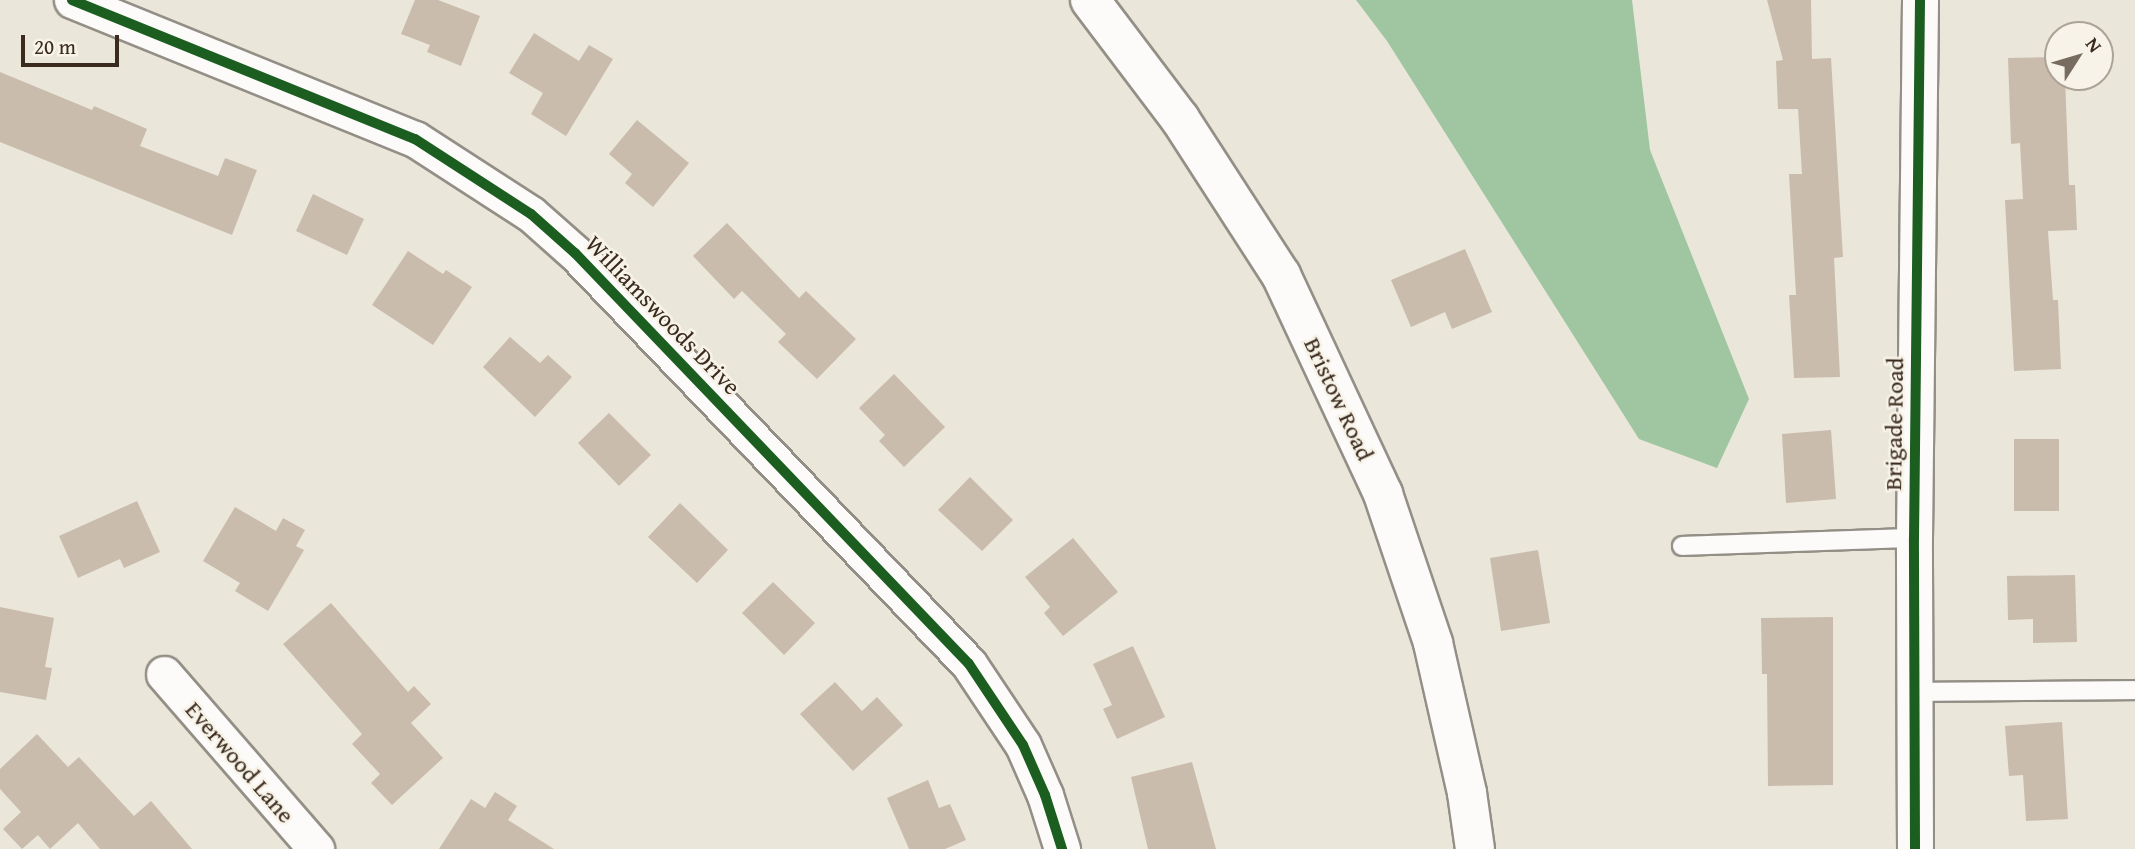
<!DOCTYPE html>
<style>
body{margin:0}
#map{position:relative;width:2135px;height:849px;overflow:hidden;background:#eae6da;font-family:"Gentium Book Plus",serif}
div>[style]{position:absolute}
.forest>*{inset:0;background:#9fc6a1}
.building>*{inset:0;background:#cabcac}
.roads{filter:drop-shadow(2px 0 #948f86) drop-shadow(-2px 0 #948f86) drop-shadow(0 2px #948f86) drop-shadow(0 -2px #948f86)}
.service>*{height:18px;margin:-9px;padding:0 9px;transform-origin:9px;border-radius:9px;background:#fcfbf9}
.minor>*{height:35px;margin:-17.5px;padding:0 17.5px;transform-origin:17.5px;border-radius:17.5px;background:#fcfbf9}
.secondary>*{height:38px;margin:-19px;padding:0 19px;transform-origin:19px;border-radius:19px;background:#fcfbf9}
.cycleway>*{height:10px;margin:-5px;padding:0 5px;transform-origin:5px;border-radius:5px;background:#1b5e20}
span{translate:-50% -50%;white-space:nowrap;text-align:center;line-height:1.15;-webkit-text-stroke:5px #f7f3e8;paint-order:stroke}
.street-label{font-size:24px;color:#3b2a1e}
.north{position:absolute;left:2044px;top:21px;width:70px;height:70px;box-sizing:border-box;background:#f7f3e8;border:2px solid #aca397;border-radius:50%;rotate:53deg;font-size:19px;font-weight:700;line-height:28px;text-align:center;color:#3b2a1e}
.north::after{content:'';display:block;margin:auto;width:24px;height:32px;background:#786c60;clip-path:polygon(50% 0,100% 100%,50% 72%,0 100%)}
.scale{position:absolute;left:21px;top:35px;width:98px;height:32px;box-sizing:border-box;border:4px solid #3b2a1e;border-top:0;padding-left:9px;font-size:21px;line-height:24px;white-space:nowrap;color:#3b2a1e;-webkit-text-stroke:5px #f7f3e8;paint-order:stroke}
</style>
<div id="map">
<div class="forest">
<div style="clip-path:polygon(1356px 0,1632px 0,1650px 150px,1749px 399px,1717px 468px,1639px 439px,1387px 41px)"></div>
</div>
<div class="building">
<div style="clip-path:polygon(415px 0,438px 0,480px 16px,461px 66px,427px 52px,430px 45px,401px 34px)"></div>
<div style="clip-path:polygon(1767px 0,1811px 0,1812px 59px,1831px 58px,1843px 257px,1834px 258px,1840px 377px,1794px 378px,1789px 295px,1796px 295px,1789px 174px,1802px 174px,1798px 109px,1778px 109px,1776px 61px,1783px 60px)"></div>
<div style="clip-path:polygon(534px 33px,579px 61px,589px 45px,613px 59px,566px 136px,531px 114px,543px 93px,509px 73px)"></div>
<div style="clip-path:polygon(2058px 57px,2058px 77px,2065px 77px,2069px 185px,2075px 185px,2077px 230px,2048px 231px,2053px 300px,2058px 300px,2061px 369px,2014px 371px,2005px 200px,2023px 199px,2020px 143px,2011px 144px,2008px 58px)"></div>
<div style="clip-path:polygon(0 72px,92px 110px,94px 106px,147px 129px,140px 146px,218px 176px,225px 158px,257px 170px,232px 235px,0 142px)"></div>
<div style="clip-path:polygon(637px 120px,689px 163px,653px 207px,625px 183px,632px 174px,609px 154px)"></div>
<div style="clip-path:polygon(313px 194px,364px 219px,347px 255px,296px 231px)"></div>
<div style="clip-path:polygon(727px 223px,799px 298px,806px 291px,856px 339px,817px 379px,778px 342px,786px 334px,742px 291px,734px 299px,693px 256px)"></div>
<div style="clip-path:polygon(1465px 249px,1492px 312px,1452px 329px,1445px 312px,1411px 327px,1391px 280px)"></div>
<div style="clip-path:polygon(408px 251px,443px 274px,446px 270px,472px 287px,433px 345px,372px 305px)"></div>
<div style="clip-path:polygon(510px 337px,540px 363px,548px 355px,572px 377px,535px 417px,483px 367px)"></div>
<div style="clip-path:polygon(894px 374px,945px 427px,904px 467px,879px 441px,885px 435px,859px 408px)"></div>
<div style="clip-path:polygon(609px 413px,651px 455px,619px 486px,578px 443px)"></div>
<div style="clip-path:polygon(1831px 430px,1836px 499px,1786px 503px,1782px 434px)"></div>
<div style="clip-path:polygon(2014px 439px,2059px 439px,2059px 511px,2014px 511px)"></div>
<div style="clip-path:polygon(970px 477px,1013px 520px,982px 551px,938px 510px)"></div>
<div style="clip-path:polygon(137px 501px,160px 552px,124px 568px,120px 559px,78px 578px,59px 536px)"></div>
<div style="clip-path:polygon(680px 503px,728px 550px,697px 583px,648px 537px)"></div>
<div style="clip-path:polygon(235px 507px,276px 531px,283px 518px,305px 530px,296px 546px,304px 550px,268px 611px,235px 591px,240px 583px,203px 561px)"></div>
<div style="clip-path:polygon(1073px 538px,1118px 592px,1063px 636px,1044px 613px,1050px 607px,1025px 577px)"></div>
<div style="clip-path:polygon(1538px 550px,1550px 623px,1501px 631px,1490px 558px)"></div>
<div style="clip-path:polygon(2075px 575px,2077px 642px,2033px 643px,2033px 619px,2008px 620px,2007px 576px)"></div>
<div style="clip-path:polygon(773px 582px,815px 623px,784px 655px,742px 613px)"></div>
<div style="clip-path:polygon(331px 603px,408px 692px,414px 686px,431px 704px,411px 723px,443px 758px,392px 805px,371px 783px,380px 774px,352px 744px,362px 734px,283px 644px)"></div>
<div style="clip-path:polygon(0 607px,54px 618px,45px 667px,52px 668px,46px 700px,0 692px)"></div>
<div style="clip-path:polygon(1833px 617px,1833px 785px,1768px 786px,1767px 674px,1762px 674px,1761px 618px)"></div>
<div style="clip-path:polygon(1133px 646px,1165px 717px,1117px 739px,1103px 709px,1112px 705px,1093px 664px)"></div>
<div style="clip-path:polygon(835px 682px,862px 711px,877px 697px,903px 725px,853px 771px,800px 714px)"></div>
<div style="clip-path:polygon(2062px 722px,2068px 819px,2026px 821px,2023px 775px,2009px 776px,2005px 726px)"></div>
<div style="clip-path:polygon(37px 734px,68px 767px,79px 757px,134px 816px,151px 801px,192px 849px,100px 849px,78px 823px,50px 849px,38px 835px,22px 849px,3px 829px,21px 812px,0 789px,0 769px)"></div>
<div style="clip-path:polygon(1192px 762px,1216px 849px,1148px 849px,1131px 777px)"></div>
<div style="clip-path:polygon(928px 780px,939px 808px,950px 804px,966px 840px,945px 849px,909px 849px,887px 798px)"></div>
<div style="clip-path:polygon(495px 792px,517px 806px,508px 820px,554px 849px,439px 849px,471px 799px,485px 808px)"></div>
</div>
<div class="roads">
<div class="service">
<div style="left:1682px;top:546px;width:232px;rotate:-2deg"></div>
<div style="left:1914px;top:692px;width:221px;rotate:-0.5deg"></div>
</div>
<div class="minor">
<div style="left:72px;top:0;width:370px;rotate:22.1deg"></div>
<div style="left:415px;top:139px;width:138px;rotate:32.9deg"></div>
<div style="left:531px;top:214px;width:59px;rotate:41.6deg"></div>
<div style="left:575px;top:253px;width:569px;rotate:46.21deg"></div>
<div style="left:969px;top:664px;width:97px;rotate:56.3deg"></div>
<div style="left:1023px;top:745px;width:55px;rotate:66.3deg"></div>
<div style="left:1045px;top:795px;width:57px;rotate:72.5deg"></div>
<div style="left:164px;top:674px;width:232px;rotate:49deg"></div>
<div style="left:1915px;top:849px;width:311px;rotate:-90.2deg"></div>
<div style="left:1914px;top:538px;width:538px;rotate:-89.36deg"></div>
</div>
<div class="secondary">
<div style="left:1090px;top:0;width:149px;rotate:52.9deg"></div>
<div style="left:1180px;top:119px;width:186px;rotate:57.1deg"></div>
<div style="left:1281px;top:275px;width:242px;rotate:65deg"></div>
<div style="left:1383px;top:494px;width:157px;rotate:71.4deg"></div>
<div style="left:1433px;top:643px;width:154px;rotate:77.2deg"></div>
<div style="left:1467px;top:793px;width:57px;rotate:81.9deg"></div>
</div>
</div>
<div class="cycleway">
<div style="left:72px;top:0;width:370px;rotate:22.1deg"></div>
<div style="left:415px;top:139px;width:138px;rotate:32.9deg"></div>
<div style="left:531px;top:214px;width:59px;rotate:41.6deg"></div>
<div style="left:575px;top:253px;width:569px;rotate:46.21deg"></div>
<div style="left:969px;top:664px;width:97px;rotate:56.3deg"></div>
<div style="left:1023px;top:745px;width:55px;rotate:66.3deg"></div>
<div style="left:1045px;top:795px;width:57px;rotate:72.5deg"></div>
<div style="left:1915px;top:849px;width:311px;rotate:-90.2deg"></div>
<div style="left:1914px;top:538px;width:538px;rotate:-89.36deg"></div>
</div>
<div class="street-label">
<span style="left:663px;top:315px;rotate:46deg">Williamswoods Drive</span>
<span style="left:1339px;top:399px;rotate:65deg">Bristow Road</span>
<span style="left:1894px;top:424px;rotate:-89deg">Brigade Road</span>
<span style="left:240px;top:762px;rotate:49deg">Everwood Lane</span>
</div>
<div class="north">N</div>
<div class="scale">20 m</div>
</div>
